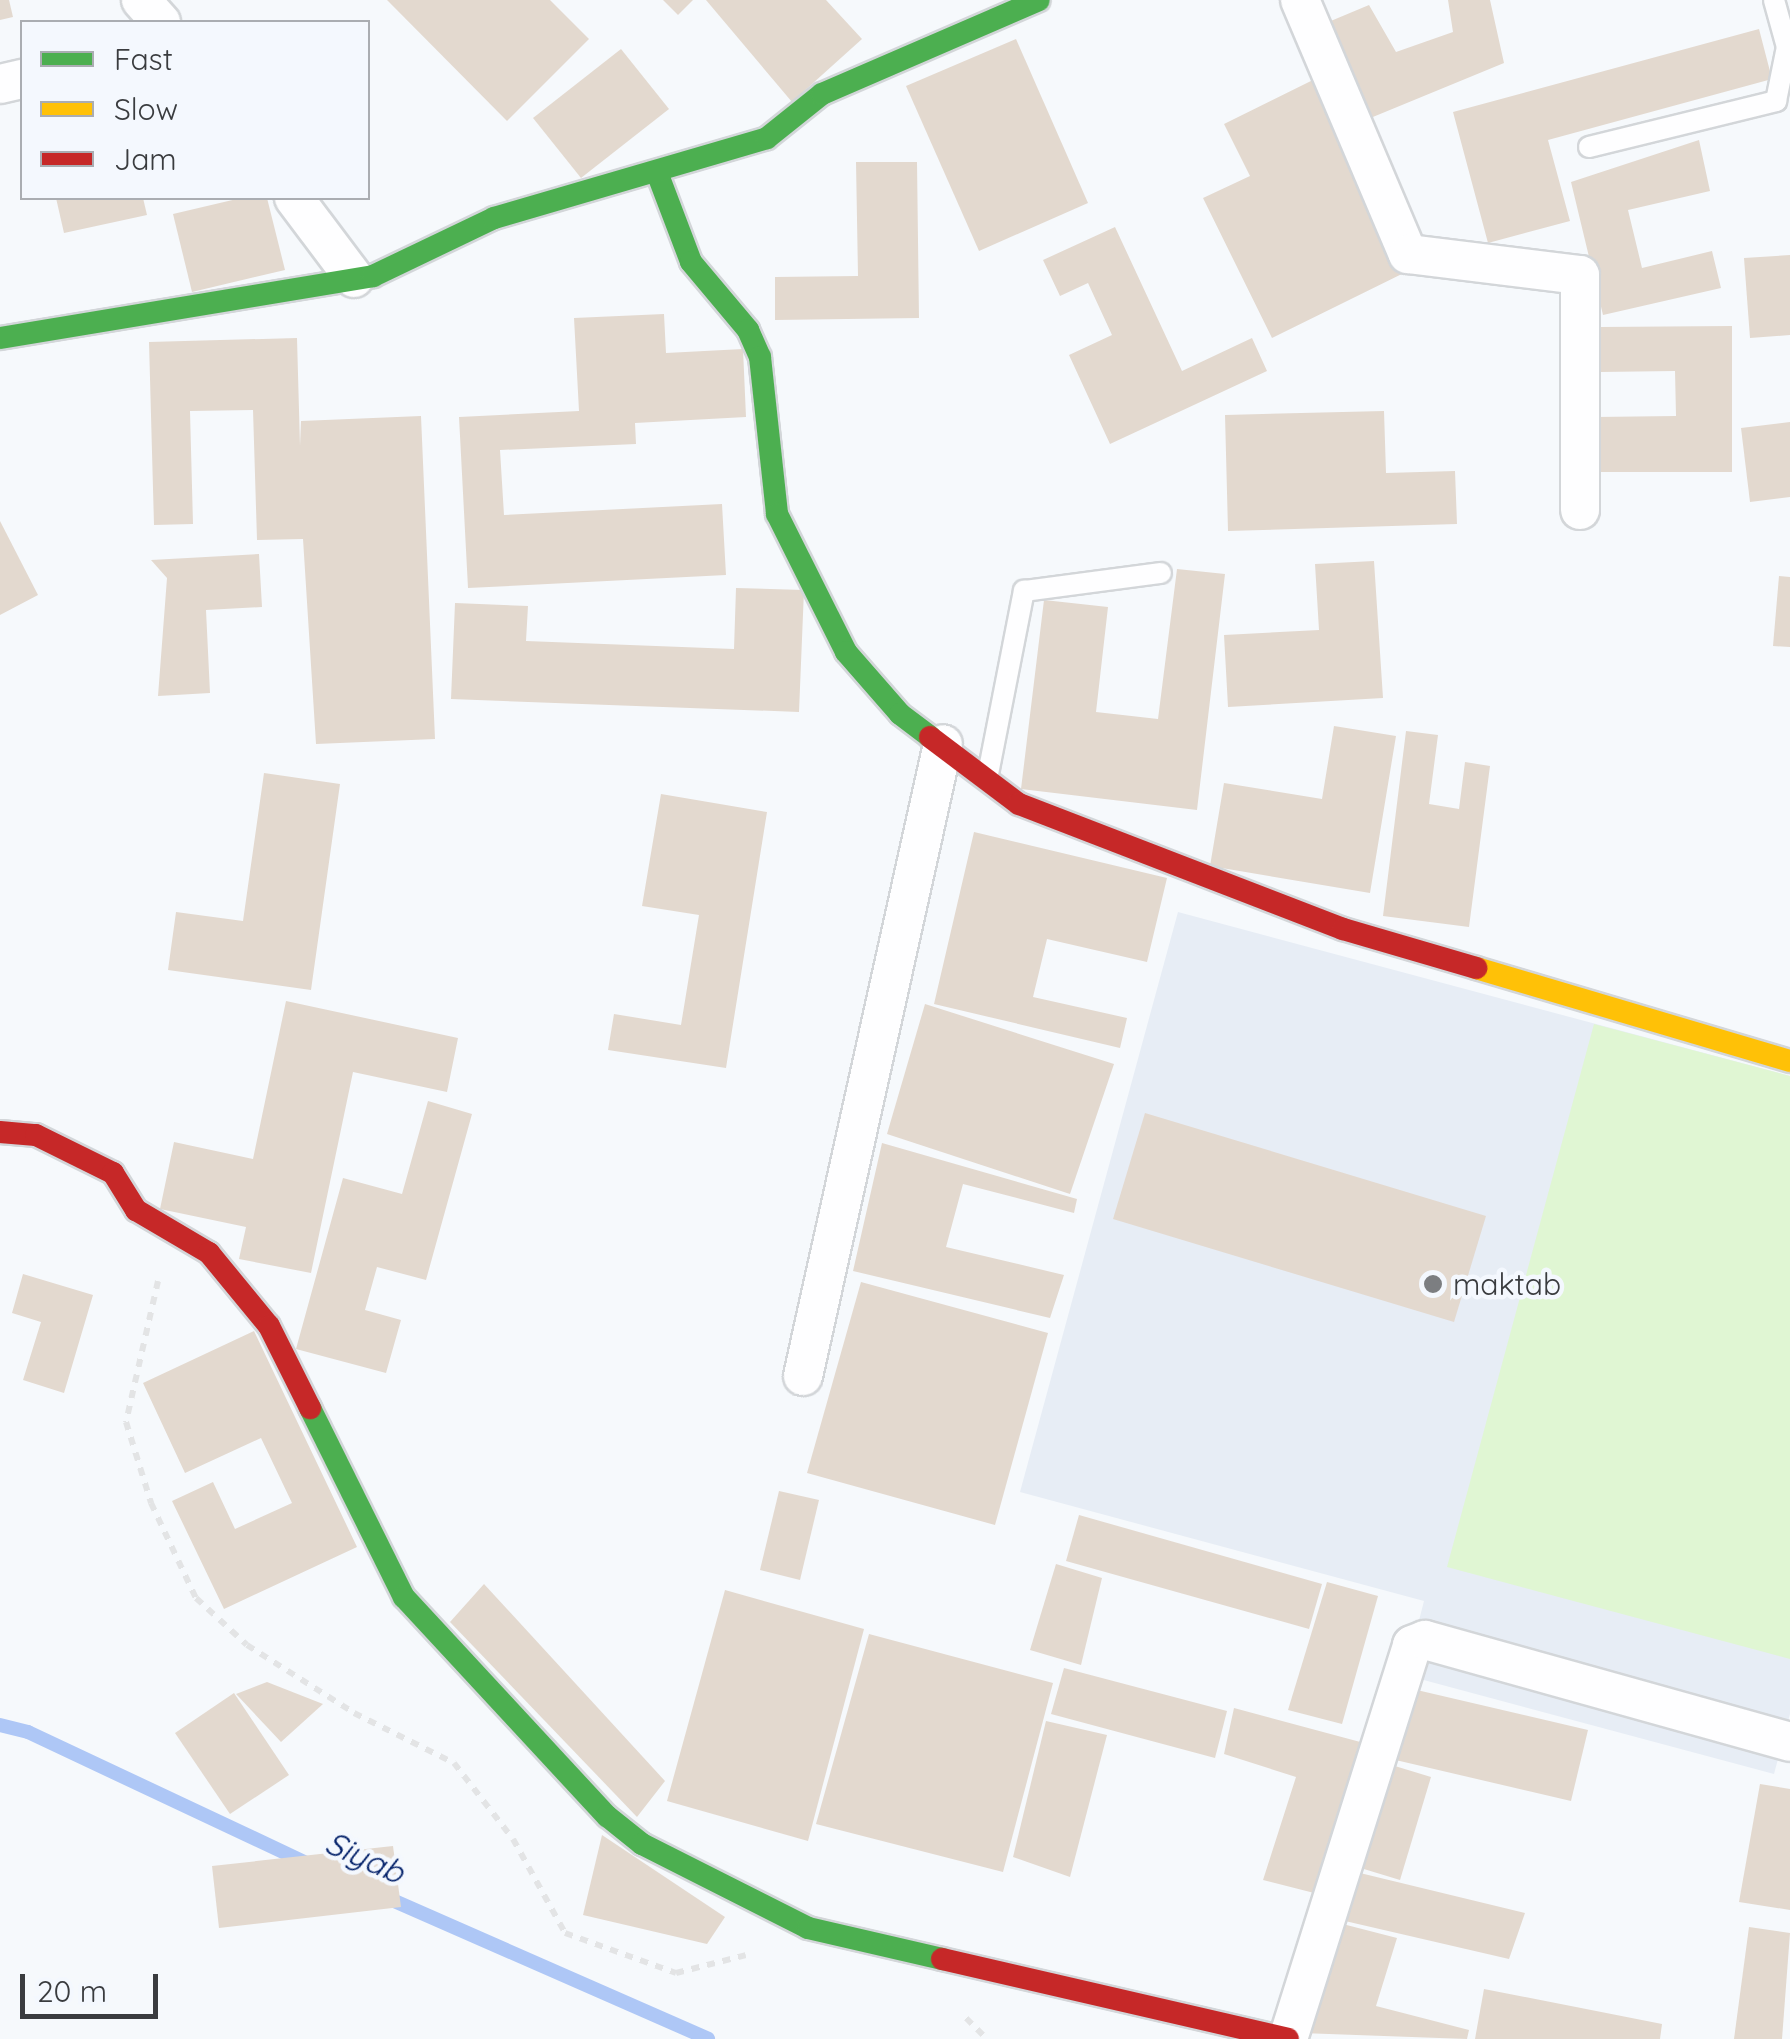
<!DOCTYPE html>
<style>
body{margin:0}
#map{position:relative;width:1790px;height:2039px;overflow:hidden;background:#f6f9fc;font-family:Quicksand,sans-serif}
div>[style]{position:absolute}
.built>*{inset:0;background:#e7edf5}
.green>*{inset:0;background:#e0f6d3}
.stream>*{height:14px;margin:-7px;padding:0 7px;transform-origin:7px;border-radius:7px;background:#aec7f6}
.building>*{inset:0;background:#e3d9cf}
.path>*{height:6px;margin-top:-3px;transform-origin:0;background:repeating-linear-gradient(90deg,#e3e4e5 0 8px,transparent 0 16px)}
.roads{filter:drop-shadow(2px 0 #d3d6d9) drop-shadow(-2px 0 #d3d6d9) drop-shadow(0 2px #d3d6d9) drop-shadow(0 -2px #d3d6d9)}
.lane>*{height:20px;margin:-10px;padding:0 10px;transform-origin:10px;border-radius:10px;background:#fefeff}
.street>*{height:38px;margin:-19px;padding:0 19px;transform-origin:19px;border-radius:19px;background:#fefeff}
.fast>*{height:22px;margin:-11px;padding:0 11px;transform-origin:11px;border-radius:11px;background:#4caf50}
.slow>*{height:22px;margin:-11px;padding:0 11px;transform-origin:11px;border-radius:11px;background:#ffc107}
.jam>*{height:22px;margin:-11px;padding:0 11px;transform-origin:11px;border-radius:11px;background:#c62828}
.dots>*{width:28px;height:28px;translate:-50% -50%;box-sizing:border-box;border:5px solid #f4f8fe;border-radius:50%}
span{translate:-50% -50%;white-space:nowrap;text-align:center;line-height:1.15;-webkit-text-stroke:9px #f4f8fe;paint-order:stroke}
.poi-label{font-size:30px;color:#3a3c3f}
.left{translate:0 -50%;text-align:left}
.water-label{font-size:32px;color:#022069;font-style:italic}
.legend{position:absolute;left:20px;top:20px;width:350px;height:180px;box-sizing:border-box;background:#f4f8fe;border:2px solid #aaadb2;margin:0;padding:12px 18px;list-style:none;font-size:30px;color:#3a3c3f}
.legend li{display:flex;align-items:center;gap:20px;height:50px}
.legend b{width:50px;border:2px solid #aaadb2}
.scale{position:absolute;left:20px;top:1974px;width:138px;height:45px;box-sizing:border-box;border:5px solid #3a3c3f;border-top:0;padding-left:12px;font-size:30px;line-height:35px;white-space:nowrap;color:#3a3c3f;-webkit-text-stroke:8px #f4f8fe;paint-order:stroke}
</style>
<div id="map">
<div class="built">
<div style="clip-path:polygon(1178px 912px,1790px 1076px,1790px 1714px,1774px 1774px,1405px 1675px,1424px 1601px,1020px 1492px)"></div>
</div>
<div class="green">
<div style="clip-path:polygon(1594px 1024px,1790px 1076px,1790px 1659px,1447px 1567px)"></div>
</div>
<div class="stream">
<div style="left:0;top:1725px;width:29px;rotate:14deg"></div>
<div style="left:28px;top:1732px;width:310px;rotate:25.2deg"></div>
<div style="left:383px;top:1896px;width:355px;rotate:23.7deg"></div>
</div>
<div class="building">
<div style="clip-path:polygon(0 0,9px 0,13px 17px,0 20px)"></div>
<div style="clip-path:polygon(387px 0,550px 0,589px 39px,507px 121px)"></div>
<div style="clip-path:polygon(663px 0,693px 0,678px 15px)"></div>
<div style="clip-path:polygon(706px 0,826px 0,862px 39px,792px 102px)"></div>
<div style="clip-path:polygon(1448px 0,1490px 0,1504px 63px,1368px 119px,1326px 23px,1369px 5px,1396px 52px,1453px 32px)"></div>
<div style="clip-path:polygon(1759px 29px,1772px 79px,1548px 140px,1570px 221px,1488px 243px,1453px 112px)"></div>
<div style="clip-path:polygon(1016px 39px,1088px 203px,979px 251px,906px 86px)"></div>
<div style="clip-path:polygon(621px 49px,669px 109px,581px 178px,533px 118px)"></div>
<div style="clip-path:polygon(1319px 77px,1414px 268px,1272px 338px,1203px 198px,1250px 176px,1224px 124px)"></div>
<div style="clip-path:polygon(1699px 140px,1710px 191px,1628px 210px,1642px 268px,1712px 251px,1721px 288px,1603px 315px,1571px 182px)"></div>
<div style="clip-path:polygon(856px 162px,917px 162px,919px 318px,775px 320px,775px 277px,858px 276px)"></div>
<div style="clip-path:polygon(56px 198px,143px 198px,147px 215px,64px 233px)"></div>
<div style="clip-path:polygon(241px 198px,267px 198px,285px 270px,192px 292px,173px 214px)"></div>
<div style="clip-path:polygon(1115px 227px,1182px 371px,1252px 338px,1267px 371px,1110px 444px,1069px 355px,1112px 335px,1088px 283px,1060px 296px,1043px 260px)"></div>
<div style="clip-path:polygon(1790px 255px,1790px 335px,1750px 338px,1744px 258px)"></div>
<div style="clip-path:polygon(664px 314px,666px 353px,743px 349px,746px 417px,635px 423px,636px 444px,500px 450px,504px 515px,722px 504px,726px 575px,468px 588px,459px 417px,579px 411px,574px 318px)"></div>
<div style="clip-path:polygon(1732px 326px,1732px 472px,1597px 472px,1596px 417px,1676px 416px,1675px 371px,1600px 372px,1600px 327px)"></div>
<div style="clip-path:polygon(297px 338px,300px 446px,301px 421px,421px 416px,435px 739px,316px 744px,303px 539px,257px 540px,253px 410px,190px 411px,193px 524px,154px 525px,149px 342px)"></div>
<div style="clip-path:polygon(1384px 411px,1386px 473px,1455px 471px,1457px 524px,1228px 531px,1225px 415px)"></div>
<div style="clip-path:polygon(1790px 422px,1790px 497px,1750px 502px,1741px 428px)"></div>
<div style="clip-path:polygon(0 521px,38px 595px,0 615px)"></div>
<div style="clip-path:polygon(259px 554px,262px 607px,206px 610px,210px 693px,158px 696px,167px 578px,151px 560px)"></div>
<div style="clip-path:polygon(1374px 561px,1383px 698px,1228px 707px,1224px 635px,1319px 630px,1315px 564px)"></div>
<div style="clip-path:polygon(1177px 569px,1225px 574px,1197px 810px,1021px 789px,1044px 600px,1108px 607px,1096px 712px,1158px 719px)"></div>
<div style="clip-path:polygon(1779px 576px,1790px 577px,1790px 647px,1773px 646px)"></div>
<div style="clip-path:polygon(736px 588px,804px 590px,799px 712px,451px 699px,455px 603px,528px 606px,526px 641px,734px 649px)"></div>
<div style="clip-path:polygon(1334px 726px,1396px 736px,1370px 893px,1210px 866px,1224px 783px,1322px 799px)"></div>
<div style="clip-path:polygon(1406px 731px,1438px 735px,1429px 804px,1459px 809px,1465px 762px,1490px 766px,1469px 927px,1383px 916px)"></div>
<div style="clip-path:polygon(264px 773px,340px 784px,311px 990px,168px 970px,176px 912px,243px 921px)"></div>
<div style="clip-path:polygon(661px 794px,767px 812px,726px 1068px,608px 1050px,614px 1014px,681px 1025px,699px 915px,642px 906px)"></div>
<div style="clip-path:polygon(974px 832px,1167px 878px,1147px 962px,1047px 939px,1033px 997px,1127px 1018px,1120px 1048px,934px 1004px)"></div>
<div style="clip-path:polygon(286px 1001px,458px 1038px,447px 1092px,353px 1072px,311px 1273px,239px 1259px,246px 1227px,160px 1209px,174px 1142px,253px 1159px)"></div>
<div style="clip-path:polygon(925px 1004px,1114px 1064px,1070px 1194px,887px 1134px)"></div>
<div style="clip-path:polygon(428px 1101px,472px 1114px,426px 1280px,377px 1267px,365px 1310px,401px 1320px,386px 1373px,296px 1349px,343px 1178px,402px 1194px)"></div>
<div style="clip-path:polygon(1145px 1113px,1486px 1216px,1454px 1322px,1113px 1219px)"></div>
<div style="clip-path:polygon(882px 1143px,1077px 1199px,1074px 1213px,963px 1184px,946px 1247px,1064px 1275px,1050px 1318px,853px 1271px)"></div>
<div style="clip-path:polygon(23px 1274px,93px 1295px,64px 1393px,23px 1380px,41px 1322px,12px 1313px)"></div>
<div style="clip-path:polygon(861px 1282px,1048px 1333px,995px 1525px,807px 1473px)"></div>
<div style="clip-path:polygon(254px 1331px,357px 1547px,224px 1609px,172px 1501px,213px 1482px,235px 1529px,292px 1503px,261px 1438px,185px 1473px,143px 1383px)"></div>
<div style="clip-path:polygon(779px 1491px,819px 1500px,800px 1580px,760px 1570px)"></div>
<div style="clip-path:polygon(1079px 1515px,1322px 1584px,1309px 1629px,1066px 1561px)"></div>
<div style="clip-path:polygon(1056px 1564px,1102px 1578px,1081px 1665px,1030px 1650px)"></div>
<div style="clip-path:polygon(1327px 1582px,1378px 1596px,1342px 1724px,1288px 1710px)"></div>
<div style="clip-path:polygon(484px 1584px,665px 1781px,637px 1817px,450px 1622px)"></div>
<div style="clip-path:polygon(725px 1590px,864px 1629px,808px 1841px,667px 1801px)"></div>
<div style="clip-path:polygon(869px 1634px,1053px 1683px,1003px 1872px,816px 1824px)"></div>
<div style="clip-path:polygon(1064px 1668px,1227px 1711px,1215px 1758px,1051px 1714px)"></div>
<div style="clip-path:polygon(267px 1682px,323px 1704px,281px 1742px,236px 1694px)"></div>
<div style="clip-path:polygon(1404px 1687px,1588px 1730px,1571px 1801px,1387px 1758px)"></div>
<div style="clip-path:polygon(234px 1693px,289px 1775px,230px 1814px,175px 1733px)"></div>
<div style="clip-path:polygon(1234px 1708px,1364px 1743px,1322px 1895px,1263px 1880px,1296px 1777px,1224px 1754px)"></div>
<div style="clip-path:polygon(1046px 1721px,1107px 1735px,1070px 1877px,1013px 1857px)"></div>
<div style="clip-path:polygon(1385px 1763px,1431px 1777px,1400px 1880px,1354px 1866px)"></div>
<div style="clip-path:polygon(1760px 1784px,1790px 1789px,1790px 1910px,1739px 1902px)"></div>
<div style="clip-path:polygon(602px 1835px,725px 1917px,707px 1944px,583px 1915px)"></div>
<div style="clip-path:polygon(393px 1846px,401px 1907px,219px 1928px,212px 1866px)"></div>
<div style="clip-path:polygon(1360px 1873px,1525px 1913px,1509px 1959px,1345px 1921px)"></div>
<div style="clip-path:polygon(1331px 1921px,1397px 1938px,1376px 2006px,1469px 2030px,1467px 2039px,1301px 2033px)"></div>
<div style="clip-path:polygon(1749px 1927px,1790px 1933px,1782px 2039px,1734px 2039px)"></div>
<div style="clip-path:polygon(1484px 1989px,1662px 2024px,1660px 2039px,1475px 2039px)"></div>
</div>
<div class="path">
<div style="left:158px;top:1281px;width:145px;rotate:102.8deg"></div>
<div style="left:126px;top:1422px;width:85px;rotate:72.8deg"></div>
<div style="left:151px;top:1503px;width:105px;rotate:64.7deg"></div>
<div style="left:196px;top:1598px;width:69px;rotate:42.7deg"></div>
<div style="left:247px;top:1645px;width:127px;rotate:32.4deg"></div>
<div style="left:354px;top:1713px;width:112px;rotate:26.6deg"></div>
<div style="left:454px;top:1763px;width:96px;rotate:52.2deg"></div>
<div style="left:513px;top:1839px;width:107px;rotate:61deg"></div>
<div style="left:565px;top:1933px;width:118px;rotate:19.8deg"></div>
<div style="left:676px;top:1973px;width:72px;rotate:-14.4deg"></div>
<div style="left:966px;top:2018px;width:30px;rotate:45deg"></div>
</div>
<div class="roads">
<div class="lane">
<div style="left:1589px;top:147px;width:193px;rotate:-13.8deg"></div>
<div style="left:1776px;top:101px;width:55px;rotate:-78.5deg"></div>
<div style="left:1787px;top:47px;width:49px;rotate:-105.5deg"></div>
<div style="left:988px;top:774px;width:187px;rotate:-78.9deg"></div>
<div style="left:1024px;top:591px;width:138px;rotate:-7.5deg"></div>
</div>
<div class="street">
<div style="left:141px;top:0;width:30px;rotate:48deg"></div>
<div style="left:1300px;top:0;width:276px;rotate:67deg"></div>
<div style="left:1408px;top:254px;width:173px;rotate:7deg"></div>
<div style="left:1580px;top:275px;width:235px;rotate:90deg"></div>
<div style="left:0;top:84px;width:23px;rotate:-13deg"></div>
<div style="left:294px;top:198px;width:100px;rotate:53.1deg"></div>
<div style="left:803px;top:1376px;width:647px;rotate:-77.51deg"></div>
<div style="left:1288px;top:2039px;width:413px;rotate:-72.5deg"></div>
<div style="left:1412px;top:1645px;width:14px;rotate:-21deg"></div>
<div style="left:1425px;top:1640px;width:379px;rotate:15.6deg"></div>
</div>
<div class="fast">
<div style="left:658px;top:175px;width:93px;rotate:69.2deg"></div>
<div style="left:691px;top:262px;width:89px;rotate:50deg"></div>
<div style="left:748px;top:330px;width:30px;rotate:66deg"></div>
<div style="left:760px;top:357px;width:158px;rotate:83.8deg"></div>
<div style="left:777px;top:514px;width:154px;rotate:63.4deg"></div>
<div style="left:846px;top:652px;width:82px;rotate:48.9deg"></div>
<div style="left:900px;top:714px;width:38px;rotate:37deg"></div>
<div style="left:0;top:338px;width:378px;rotate:-9.4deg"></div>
<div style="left:373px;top:276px;width:134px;rotate:-25.6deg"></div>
<div style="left:494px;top:218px;width:284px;rotate:-16.3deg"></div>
<div style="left:767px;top:138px;width:70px;rotate:-38.7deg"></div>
<div style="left:822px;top:94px;width:236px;rotate:-23.4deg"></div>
<div style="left:310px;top:1408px;width:211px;rotate:63.6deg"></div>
<div style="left:404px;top:1597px;width:299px;rotate:47.2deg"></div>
<div style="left:607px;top:1816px;width:45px;rotate:38.7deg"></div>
<div style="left:642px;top:1844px;width:186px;rotate:26.8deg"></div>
<div style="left:808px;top:1928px;width:138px;rotate:13deg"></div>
</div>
<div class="slow">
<div style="left:1476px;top:968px;width:327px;rotate:16.5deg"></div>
</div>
<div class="jam">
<div style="left:930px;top:737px;width:111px;rotate:37deg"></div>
<div style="left:1019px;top:804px;width:347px;rotate:21.1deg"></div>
<div style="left:1343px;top:929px;width:139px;rotate:16.3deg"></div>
<div style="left:0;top:1132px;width:36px;rotate:5deg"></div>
<div style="left:36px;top:1135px;width:86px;rotate:26.3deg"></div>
<div style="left:113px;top:1173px;width:44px;rotate:58.1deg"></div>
<div style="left:136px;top:1210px;width:85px;rotate:30.5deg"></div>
<div style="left:209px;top:1253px;width:94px;rotate:50.6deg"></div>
<div style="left:269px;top:1326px;width:92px;rotate:63.4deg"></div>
<div style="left:942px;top:1959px;width:355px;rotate:13deg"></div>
</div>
</div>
<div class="dots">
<div style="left:1433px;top:1284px;background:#7c7e81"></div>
</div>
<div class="poi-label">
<span class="left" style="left:1453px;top:1284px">maktab</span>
</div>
<div class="water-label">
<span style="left:365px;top:1857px;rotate:24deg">Siyab</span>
</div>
<ul class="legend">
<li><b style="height:12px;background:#4caf50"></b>Fast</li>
<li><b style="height:12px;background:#ffc107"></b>Slow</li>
<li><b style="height:12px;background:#c62828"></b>Jam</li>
</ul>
<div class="scale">20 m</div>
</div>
